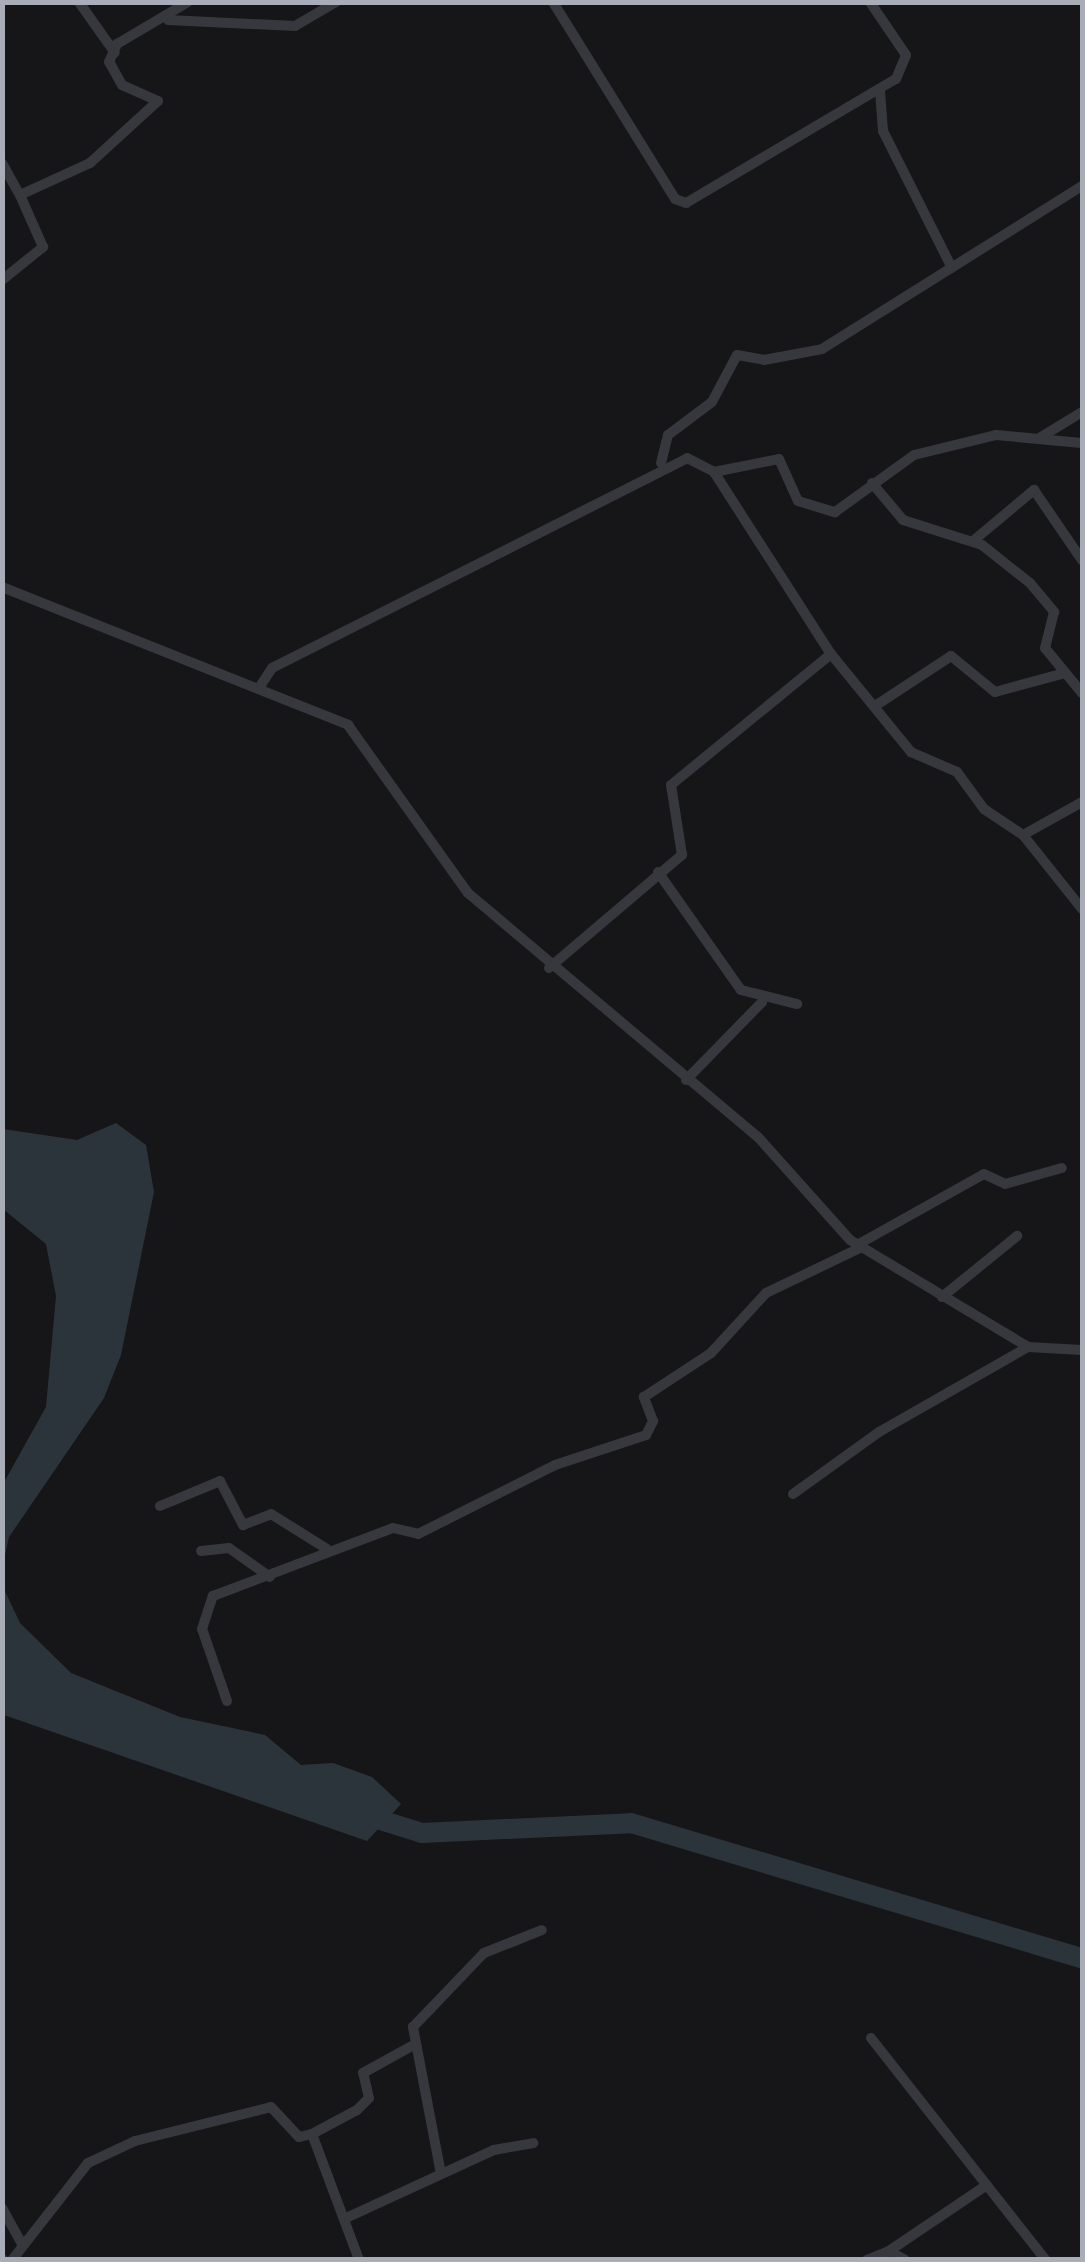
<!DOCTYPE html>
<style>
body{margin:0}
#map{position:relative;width:1085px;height:2262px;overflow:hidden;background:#161618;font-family:Figtree,sans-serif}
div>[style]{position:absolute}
.water>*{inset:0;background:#2c343b}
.canal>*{height:11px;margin:-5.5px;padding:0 5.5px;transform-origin:5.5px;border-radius:5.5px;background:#2c343b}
.river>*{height:20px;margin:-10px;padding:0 10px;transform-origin:10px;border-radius:10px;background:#2c343b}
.street>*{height:10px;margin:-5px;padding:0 5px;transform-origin:5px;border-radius:5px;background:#37383d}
span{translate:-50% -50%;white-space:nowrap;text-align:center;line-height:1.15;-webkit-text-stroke:8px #111113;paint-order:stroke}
.frame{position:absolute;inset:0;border:5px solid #a8adb7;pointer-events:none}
</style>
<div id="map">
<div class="water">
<div style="clip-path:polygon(116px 1123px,146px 1145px,154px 1192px,121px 1355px,104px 1398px,9px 1537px,3px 1564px,3px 1484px,46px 1407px,56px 1296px,46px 1244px,3px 1209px,3px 1129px,77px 1140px)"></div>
<div style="clip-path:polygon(2px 1585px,20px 1623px,71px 1673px,180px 1717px,265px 1735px,301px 1765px,333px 1763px,372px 1777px,401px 1804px,367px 1841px,4px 1715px)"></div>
</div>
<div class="canal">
<div style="left:2px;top:2259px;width:1px;rotate:45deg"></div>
</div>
<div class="river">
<div style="left:361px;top:1814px;width:64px;rotate:17.3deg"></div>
<div style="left:422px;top:1833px;width:209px;rotate:-2.7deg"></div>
<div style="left:631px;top:1823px;width:471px;rotate:16.7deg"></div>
</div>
<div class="street">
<div style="left:79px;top:2px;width:62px;rotate:54.8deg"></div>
<div style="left:553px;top:2px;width:232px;rotate:58.2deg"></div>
<div style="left:675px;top:199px;width:12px;rotate:20deg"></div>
<div style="left:686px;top:203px;width:244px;rotate:-30.6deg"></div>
<div style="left:896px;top:79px;width:26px;rotate:-67deg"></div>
<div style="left:906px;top:55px;width:64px;rotate:-124.2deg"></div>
<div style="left:168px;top:20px;width:127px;rotate:2.7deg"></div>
<div style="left:295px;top:26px;width:48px;rotate:-30.3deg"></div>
<div style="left:880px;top:91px;width:40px;rotate:85.7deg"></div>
<div style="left:883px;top:131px;width:153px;rotate:63.3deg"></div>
<div style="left:2px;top:163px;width:37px;rotate:61deg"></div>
<div style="left:20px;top:195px;width:77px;rotate:-24.6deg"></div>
<div style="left:90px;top:163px;width:92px;rotate:-42.4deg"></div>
<div style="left:158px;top:101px;width:39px;rotate:-156deg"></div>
<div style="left:122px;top:85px;width:26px;rotate:-119deg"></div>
<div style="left:109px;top:62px;width:20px;rotate:-66deg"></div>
<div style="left:117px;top:44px;width:82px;rotate:-30.6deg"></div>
<div style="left:2px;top:280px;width:53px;rotate:-38.8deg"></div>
<div style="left:43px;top:247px;width:57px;rotate:-113.9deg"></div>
<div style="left:1041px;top:437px;width:48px;rotate:-31.4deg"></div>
<div style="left:661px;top:463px;width:29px;rotate:-76deg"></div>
<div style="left:668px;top:435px;width:55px;rotate:-36.9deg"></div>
<div style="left:712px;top:402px;width:53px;rotate:-62deg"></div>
<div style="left:737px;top:355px;width:27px;rotate:10deg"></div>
<div style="left:764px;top:360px;width:59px;rotate:-10.7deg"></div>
<div style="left:822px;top:349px;width:307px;rotate:-32.1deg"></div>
<div style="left:714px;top:472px;width:66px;rotate:-11.3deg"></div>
<div style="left:779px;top:459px;width:46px;rotate:65.7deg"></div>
<div style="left:798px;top:501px;width:39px;rotate:17deg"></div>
<div style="left:835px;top:512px;width:97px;rotate:-35.8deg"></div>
<div style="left:914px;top:455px;width:84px;rotate:-13.7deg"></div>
<div style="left:996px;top:435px;width:86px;rotate:5.3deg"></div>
<div style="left:872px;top:483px;width:48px;rotate:50deg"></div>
<div style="left:903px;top:520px;width:83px;rotate:17.6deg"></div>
<div style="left:982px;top:545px;width:61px;rotate:38.4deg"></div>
<div style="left:1030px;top:583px;width:38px;rotate:50deg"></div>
<div style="left:1054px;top:612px;width:37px;rotate:104deg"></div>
<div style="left:1045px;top:648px;width:58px;rotate:50.6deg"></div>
<div style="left:973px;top:541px;width:80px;rotate:-39.9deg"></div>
<div style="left:1034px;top:490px;width:85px;rotate:55.6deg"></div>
<div style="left:2px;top:587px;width:373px;rotate:21.7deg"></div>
<div style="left:348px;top:725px;width:206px;rotate:54.5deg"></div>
<div style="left:468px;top:893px;width:379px;rotate:40.1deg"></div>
<div style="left:758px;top:1137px;width:138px;rotate:48.2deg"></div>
<div style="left:850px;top:1240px;width:208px;rotate:31deg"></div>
<div style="left:1028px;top:1347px;width:54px;rotate:3.2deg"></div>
<div style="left:261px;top:685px;width:20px;rotate:-57deg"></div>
<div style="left:272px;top:668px;width:465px;rotate:-26.8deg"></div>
<div style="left:687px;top:458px;width:30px;rotate:27deg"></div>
<div style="left:714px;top:472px;width:216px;rotate:57.3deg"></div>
<div style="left:831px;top:654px;width:127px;rotate:50.8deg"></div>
<div style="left:911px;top:752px;width:50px;rotate:23.5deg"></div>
<div style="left:957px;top:772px;width:46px;rotate:53.9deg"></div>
<div style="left:984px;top:809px;width:47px;rotate:33.7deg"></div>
<div style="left:1023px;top:835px;width:68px;rotate:-29.2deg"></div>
<div style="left:875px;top:706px;width:91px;rotate:-33.3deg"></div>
<div style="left:951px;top:656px;width:57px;rotate:39.3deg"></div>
<div style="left:995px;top:692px;width:73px;rotate:-15.2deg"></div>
<div style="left:1023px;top:835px;width:95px;rotate:51.4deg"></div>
<div style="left:658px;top:872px;width:144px;rotate:54.9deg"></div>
<div style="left:741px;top:990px;width:58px;rotate:14deg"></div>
<div style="left:549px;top:968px;width:175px;rotate:-40.4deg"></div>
<div style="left:682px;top:855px;width:71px;rotate:-98.9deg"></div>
<div style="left:671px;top:785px;width:207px;rotate:-39.3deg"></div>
<div style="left:686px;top:1080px;width:109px;rotate:-45.7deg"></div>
<div style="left:857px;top:1245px;width:145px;rotate:-29.2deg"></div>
<div style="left:984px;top:1174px;width:23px;rotate:25deg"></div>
<div style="left:1005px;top:1184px;width:59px;rotate:-15.7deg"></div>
<div style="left:942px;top:1297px;width:97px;rotate:-39.1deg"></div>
<div style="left:793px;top:1494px;width:106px;rotate:-35.8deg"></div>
<div style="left:879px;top:1432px;width:172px;rotate:-29.7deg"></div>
<div style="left:160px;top:1506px;width:65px;rotate:-22.6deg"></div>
<div style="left:220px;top:1481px;width:50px;rotate:62.4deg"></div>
<div style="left:243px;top:1525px;width:30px;rotate:-21deg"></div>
<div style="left:271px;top:1514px;width:66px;rotate:32deg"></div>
<div style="left:201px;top:1551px;width:28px;rotate:-6deg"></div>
<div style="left:229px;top:1548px;width:50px;rotate:35.3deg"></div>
<div style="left:227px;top:1701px;width:76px;rotate:-109.1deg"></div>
<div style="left:202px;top:1629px;width:35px;rotate:-72deg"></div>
<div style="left:213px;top:1596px;width:192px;rotate:-20.7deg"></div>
<div style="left:393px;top:1528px;width:26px;rotate:13deg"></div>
<div style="left:418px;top:1534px;width:153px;rotate:-26.7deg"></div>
<div style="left:555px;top:1465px;width:96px;rotate:-18.2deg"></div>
<div style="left:646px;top:1435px;width:16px;rotate:-63deg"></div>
<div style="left:653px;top:1421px;width:26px;rotate:-111deg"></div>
<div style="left:644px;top:1397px;width:80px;rotate:-33.3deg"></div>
<div style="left:711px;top:1353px;width:81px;rotate:-47.5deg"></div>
<div style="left:766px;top:1293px;width:104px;rotate:-25.6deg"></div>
<div style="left:871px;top:2038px;width:283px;rotate:51.8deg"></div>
<div style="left:312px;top:2134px;width:51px;rotate:-28.1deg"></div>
<div style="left:357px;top:2110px;width:17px;rotate:-45deg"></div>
<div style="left:369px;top:2098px;width:26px;rotate:-103deg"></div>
<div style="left:363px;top:2073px;width:56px;rotate:-28.9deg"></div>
<div style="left:441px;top:2174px;width:150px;rotate:-100.8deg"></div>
<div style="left:413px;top:2027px;width:103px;rotate:-46.2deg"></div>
<div style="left:484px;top:1953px;width:62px;rotate:-21.6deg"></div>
<div style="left:2px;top:2208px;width:41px;rotate:60.9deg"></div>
<div style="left:346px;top:2218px;width:163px;rotate:-24.7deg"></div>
<div style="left:494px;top:2150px;width:40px;rotate:-10deg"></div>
<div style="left:889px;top:2251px;width:118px;rotate:-34deg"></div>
<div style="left:12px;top:2260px;width:123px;rotate:-51.9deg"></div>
<div style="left:88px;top:2163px;width:52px;rotate:-25.1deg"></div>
<div style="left:135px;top:2141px;width:140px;rotate:-14deg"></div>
<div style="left:271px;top:2107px;width:41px;rotate:47deg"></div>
<div style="left:299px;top:2137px;width:13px;rotate:-13deg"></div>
<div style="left:312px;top:2134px;width:134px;rotate:69.5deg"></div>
<div style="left:867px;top:2260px;width:24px;rotate:-22deg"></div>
<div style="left:889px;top:2251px;width:18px;rotate:29deg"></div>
</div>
<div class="frame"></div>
</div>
